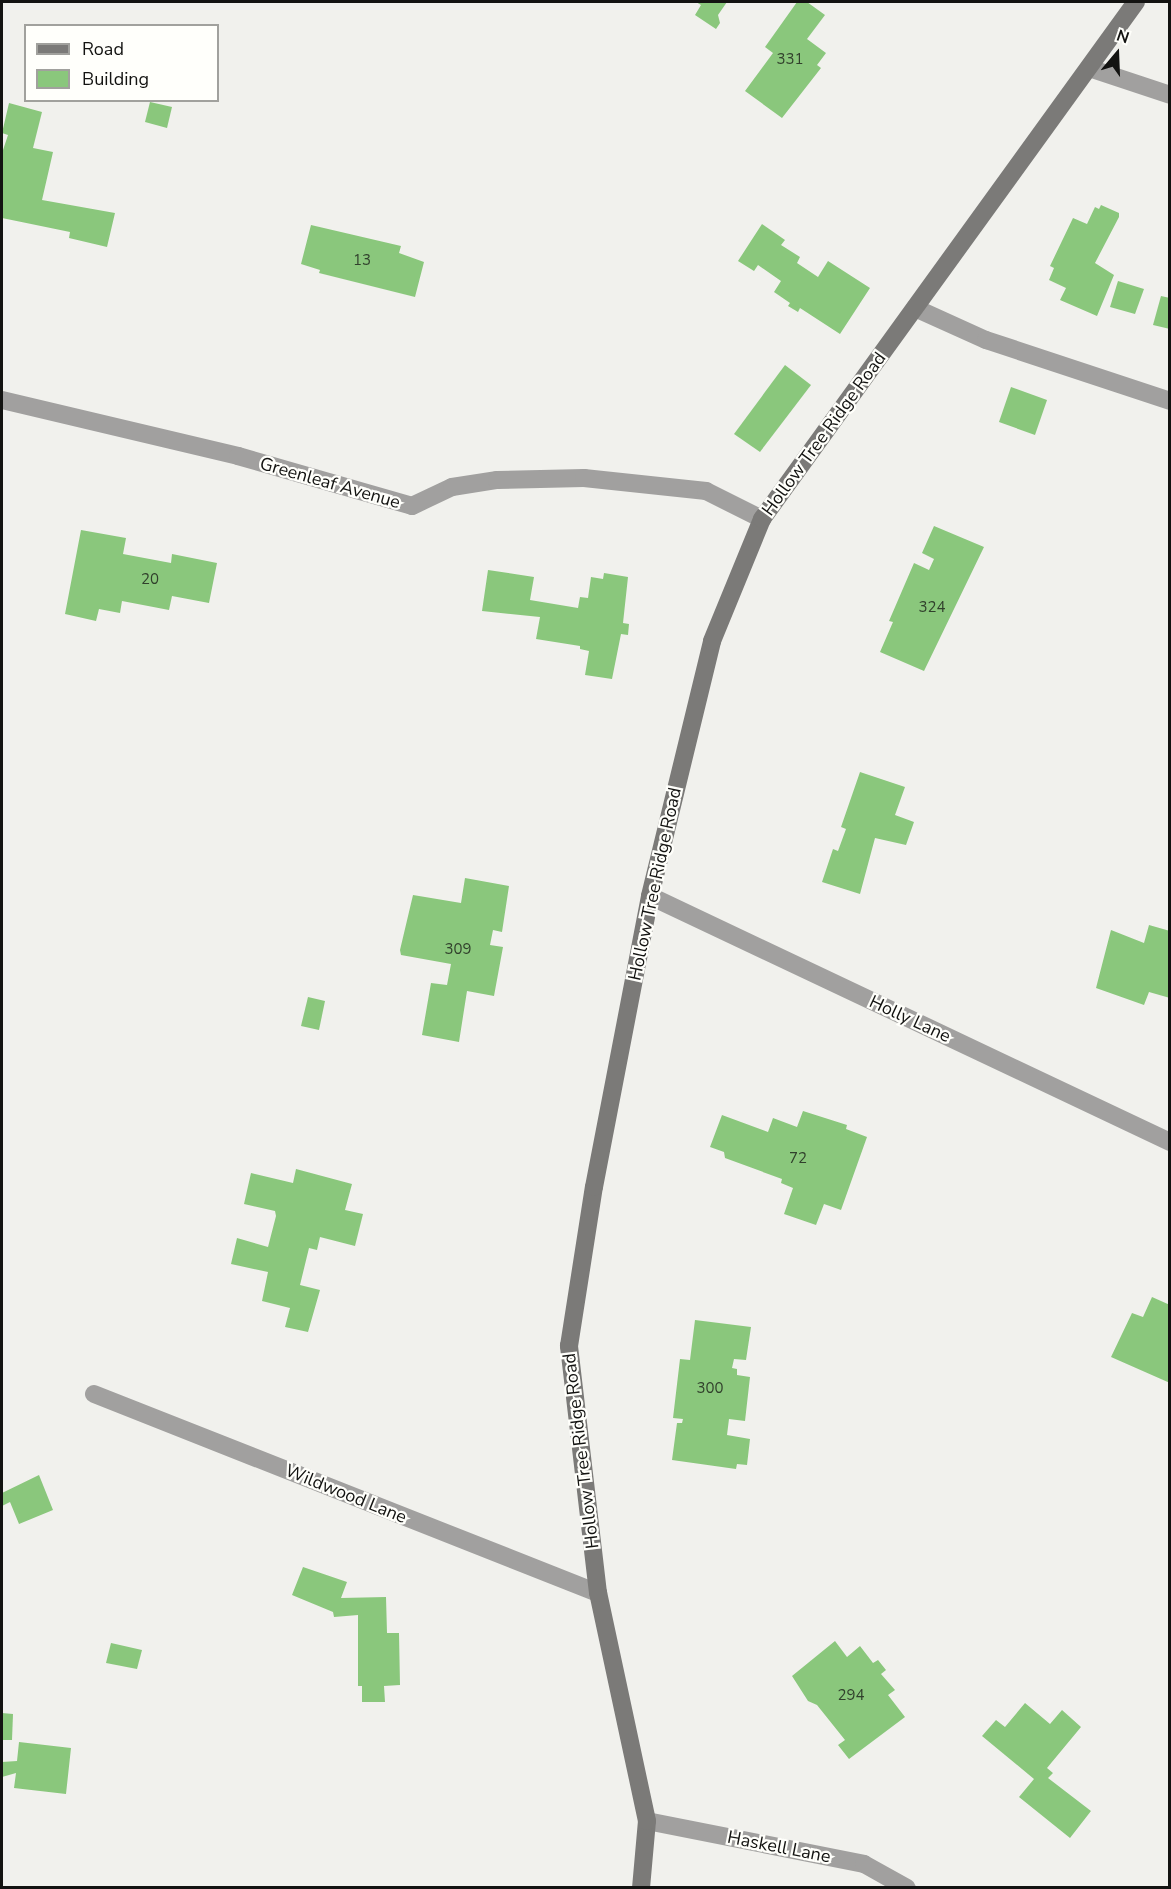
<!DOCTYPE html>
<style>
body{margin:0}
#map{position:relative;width:1171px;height:1889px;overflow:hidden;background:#f1f1ed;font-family:"Nunito Sans",sans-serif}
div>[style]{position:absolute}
.building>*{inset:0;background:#8ac77c}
.lane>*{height:18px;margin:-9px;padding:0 9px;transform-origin:9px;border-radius:9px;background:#a1a09f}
.street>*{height:18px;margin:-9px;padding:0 9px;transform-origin:9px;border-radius:9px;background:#a1a09f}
.secondary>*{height:18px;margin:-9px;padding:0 9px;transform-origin:9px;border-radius:9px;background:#7b7a78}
span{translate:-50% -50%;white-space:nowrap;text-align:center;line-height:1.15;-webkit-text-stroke:4.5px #fffffb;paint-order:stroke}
.number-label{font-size:15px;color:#31402c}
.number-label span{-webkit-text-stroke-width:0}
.street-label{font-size:18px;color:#131311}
.frame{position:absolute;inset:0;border:3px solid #131311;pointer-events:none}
.legend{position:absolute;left:24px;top:24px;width:195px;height:78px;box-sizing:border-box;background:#fffffb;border:2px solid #a1a19d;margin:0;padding:8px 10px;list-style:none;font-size:18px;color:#131311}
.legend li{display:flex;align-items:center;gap:12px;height:30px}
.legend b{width:30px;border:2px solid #a1a19d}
.north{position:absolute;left:1087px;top:24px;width:60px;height:60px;-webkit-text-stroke:4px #fffffb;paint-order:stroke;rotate:19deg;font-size:16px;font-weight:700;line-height:24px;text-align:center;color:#131311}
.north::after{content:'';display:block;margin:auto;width:21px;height:27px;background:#131311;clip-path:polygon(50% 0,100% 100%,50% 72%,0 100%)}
</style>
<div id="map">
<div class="building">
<div style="clip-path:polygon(696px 2px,727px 2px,718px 15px,720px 23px,716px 29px,695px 15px,701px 5px)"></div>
<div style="clip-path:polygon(797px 2px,807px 2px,825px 15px,807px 39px,826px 53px,817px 65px,821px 68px,782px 118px,745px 91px,773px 53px,765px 47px)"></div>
<div style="clip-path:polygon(150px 102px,172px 107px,167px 128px,145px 122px)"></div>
<div style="clip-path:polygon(9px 103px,42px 112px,33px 148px,53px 152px,42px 200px,115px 213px,107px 247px,69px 238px,70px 232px,2px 218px,2px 153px,8px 135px,2px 133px)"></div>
<div style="clip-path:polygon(1101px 205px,1119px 213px,1119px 217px,1095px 263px,1114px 275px,1097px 316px,1060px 300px,1066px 288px,1049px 280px,1054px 268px,1050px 266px,1073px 218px,1087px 224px,1095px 207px,1099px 209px)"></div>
<div style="clip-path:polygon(762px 224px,785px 240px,781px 245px,800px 257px,797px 263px,818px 277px,828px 261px,870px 288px,840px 334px,800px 308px,798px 312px,788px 306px,790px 303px,774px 292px,781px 281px,758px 265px,754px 271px,738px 261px)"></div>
<div style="clip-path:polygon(311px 225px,401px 246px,399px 253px,424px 262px,415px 297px,319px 273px,320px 270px,301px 264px)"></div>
<div style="clip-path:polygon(1118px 281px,1144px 289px,1135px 314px,1110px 307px)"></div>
<div style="clip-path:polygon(1161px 296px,1170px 298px,1170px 329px,1153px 325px)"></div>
<div style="clip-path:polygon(785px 365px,811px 385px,760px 452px,734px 434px)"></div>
<div style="clip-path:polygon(1011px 387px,1047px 400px,1035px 435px,999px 422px)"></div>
<div style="clip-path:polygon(934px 526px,984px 547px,924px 671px,880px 652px,893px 622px,889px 621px,914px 563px,929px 570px,934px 559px,922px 553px)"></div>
<div style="clip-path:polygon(81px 530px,126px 538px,123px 554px,171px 563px,172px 554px,217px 563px,209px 603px,172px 596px,169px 610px,122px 601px,120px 613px,99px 609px,96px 621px,65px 614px)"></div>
<div style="clip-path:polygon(488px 570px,534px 577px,530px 600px,578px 608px,580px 597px,588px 598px,591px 577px,603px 579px,604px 573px,628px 577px,623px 623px,629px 624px,628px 635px,621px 634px,612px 679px,585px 675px,589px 651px,580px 649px,580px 646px,536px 639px,540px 617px,482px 611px)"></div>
<div style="clip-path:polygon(860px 772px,905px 787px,895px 815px,914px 822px,906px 845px,875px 838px,860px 894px,822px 882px,833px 849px,838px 851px,846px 829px,841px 827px)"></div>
<div style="clip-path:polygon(465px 878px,509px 886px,502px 932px,493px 930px,490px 945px,503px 947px,494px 996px,467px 991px,459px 1042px,422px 1035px,431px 983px,447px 985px,451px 964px,401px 955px,400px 950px,413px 895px,461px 903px)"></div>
<div style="clip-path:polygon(1149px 925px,1170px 931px,1170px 998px,1149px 992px,1144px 1005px,1096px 988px,1111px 930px,1144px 943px)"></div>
<div style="clip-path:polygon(308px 997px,325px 1001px,319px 1030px,301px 1026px)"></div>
<div style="clip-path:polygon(803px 1111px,847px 1125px,846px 1129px,867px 1137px,841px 1210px,824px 1204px,816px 1225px,784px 1214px,793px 1188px,781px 1183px,782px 1179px,725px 1158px,724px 1152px,710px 1147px,722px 1115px,768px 1132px,773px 1118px,797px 1127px)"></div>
<div style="clip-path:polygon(296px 1169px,352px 1184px,345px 1210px,363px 1214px,355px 1246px,320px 1237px,317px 1250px,309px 1248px,300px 1285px,320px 1290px,308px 1332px,285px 1327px,290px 1308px,262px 1301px,268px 1272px,231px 1264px,237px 1238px,268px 1247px,276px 1216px,275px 1211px,244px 1204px,251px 1173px,293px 1183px)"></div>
<div style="clip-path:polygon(1152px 1297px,1170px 1305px,1170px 1383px,1111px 1357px,1132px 1313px,1143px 1317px)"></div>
<div style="clip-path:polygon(695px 1320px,751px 1327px,746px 1360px,734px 1359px,732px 1368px,737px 1369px,737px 1375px,750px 1377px,745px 1421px,729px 1419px,727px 1435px,750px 1439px,747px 1465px,737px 1464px,736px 1469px,672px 1460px,677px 1423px,682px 1423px,683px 1419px,673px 1418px,680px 1359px,690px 1360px)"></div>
<div style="clip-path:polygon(39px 1475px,53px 1510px,19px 1524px,10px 1502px,2px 1506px,2px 1493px)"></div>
<div style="clip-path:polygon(303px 1567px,347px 1582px,341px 1598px,386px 1597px,387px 1633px,399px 1633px,400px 1685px,384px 1686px,385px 1702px,362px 1702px,362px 1686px,358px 1686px,358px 1615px,334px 1617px,333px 1612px,292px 1595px)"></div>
<div style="clip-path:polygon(835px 1641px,847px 1657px,860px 1646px,873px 1663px,878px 1660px,886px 1670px,881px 1674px,895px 1690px,888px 1695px,905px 1717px,849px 1759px,838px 1745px,845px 1740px,817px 1705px,808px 1701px,792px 1676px)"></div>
<div style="clip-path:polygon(111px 1643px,142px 1650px,137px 1669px,106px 1663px)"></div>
<div style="clip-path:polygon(1025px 1703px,1050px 1724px,1062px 1710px,1081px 1727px,1047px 1768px,1053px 1773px,1048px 1778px,1091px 1811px,1070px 1838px,1019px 1797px,1034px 1779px,982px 1736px,996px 1720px,1005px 1727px)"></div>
<div style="clip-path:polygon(2px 1713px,13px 1714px,12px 1740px,2px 1740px)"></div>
<div style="clip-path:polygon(19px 1742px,71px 1748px,66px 1794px,14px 1788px,16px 1773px,2px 1777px,2px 1762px,17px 1761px)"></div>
</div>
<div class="lane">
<div style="left:915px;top:308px;width:78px;rotate:24.3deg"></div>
<div style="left:986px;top:340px;width:194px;rotate:18.3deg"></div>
</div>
<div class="street">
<div style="left:1089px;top:68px;width:85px;rotate:18.4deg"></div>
<div style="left:2px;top:400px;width:243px;rotate:13.3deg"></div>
<div style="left:238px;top:456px;width:181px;rotate:16deg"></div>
<div style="left:412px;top:506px;width:44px;rotate:-25.4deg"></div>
<div style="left:452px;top:487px;width:46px;rotate:-8.8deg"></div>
<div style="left:497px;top:480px;width:87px;rotate:-1.3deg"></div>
<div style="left:584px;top:478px;width:123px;rotate:6.1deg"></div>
<div style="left:706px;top:491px;width:63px;rotate:26.6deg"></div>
<div style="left:650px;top:896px;width:575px;rotate:25.32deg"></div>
<div style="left:94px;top:1394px;width:542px;rotate:21.55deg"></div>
<div style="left:647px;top:1821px;width:221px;rotate:11.2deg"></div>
<div style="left:864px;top:1864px;width:49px;rotate:29.2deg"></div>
</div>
<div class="secondary">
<div style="left:641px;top:1888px;width:67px;rotate:-84.9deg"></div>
<div style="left:647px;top:1821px;width:233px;rotate:-102.1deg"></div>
<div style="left:598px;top:1593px;width:249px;rotate:-96.7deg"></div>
<div style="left:569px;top:1346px;width:161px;rotate:-81.1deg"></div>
<div style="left:594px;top:1187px;width:296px;rotate:-79.1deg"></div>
<div style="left:650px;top:896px;width:262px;rotate:-76.3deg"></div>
<div style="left:712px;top:641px;width:132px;rotate:-67.7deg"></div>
<div style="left:762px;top:519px;width:638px;rotate:-54.12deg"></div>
</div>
<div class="number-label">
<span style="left:790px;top:60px">331</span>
<span style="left:362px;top:261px">13</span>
<span style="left:150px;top:580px">20</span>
<span style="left:932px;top:608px">324</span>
<span style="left:458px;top:950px">309</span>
<span style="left:798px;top:1159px">72</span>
<span style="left:710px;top:1389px">300</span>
<span style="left:851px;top:1696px">294</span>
</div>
<div class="street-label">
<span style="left:824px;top:434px;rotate:-54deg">Hollow Tree Ridge Road</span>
<span style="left:330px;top:483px;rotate:16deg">Greenleaf Avenue</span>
<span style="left:655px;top:884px;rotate:-78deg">Hollow Tree Ridge Road</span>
<span style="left:910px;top:1019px;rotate:25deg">Holly Lane</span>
<span style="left:581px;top:1451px;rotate:-97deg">Hollow Tree Ridge Road</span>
<span style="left:346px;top:1494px;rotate:22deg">Wildwood Lane</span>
<span style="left:779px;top:1847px;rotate:11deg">Haskell Lane</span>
</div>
<div class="frame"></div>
<ul class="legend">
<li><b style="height:8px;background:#7b7a78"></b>Road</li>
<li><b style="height:16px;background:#8ac77c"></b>Building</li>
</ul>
<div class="north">N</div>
</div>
